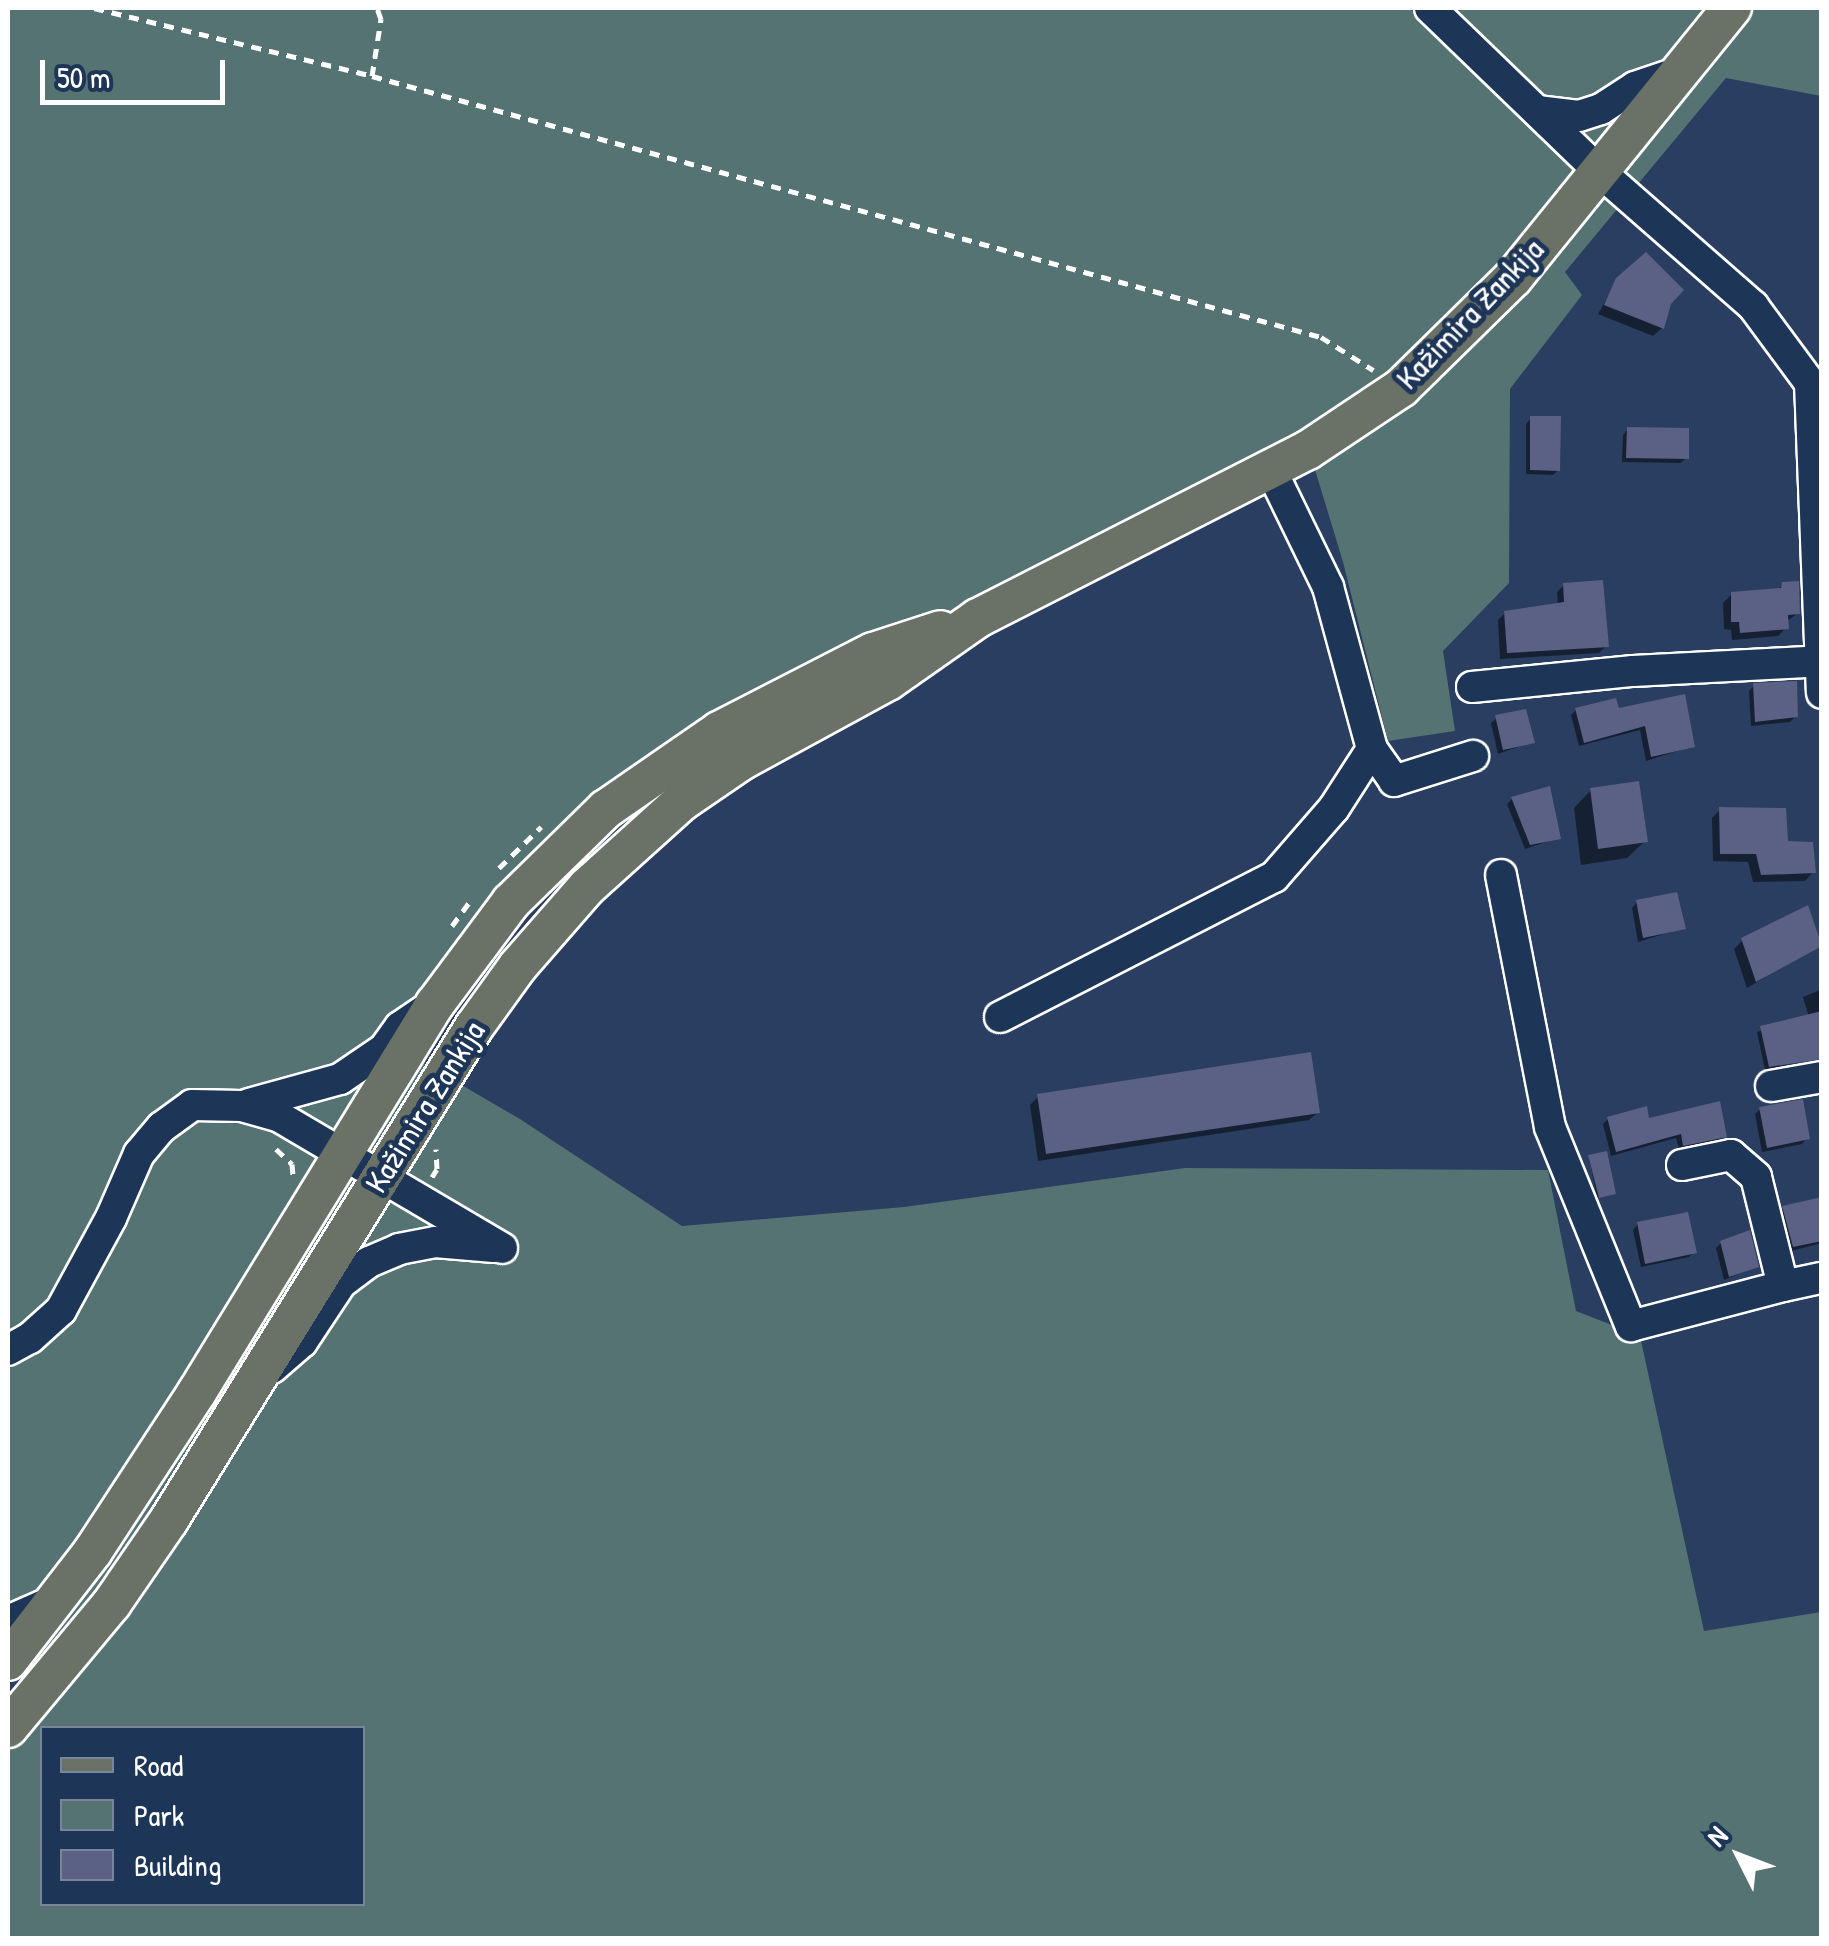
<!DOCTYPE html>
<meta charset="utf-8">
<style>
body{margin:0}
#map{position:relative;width:1829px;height:1946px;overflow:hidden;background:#293e60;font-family:"Patrick Hand",sans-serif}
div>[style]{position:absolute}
.green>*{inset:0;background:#547372}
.shadow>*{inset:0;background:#0007}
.building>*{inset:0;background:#5b6085}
.path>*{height:5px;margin-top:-2.5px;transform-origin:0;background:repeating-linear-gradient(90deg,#fff 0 10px,transparent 0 18px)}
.roads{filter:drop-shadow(2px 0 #fff) drop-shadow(-2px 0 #fff) drop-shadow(0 2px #fff) drop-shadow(0 -2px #fff)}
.minor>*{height:30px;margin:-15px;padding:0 15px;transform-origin:15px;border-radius:15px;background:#1d3557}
.major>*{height:38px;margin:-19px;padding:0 19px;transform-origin:19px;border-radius:19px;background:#6a7166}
span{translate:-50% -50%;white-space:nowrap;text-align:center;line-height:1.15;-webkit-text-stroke:10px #1d3557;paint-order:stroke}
.street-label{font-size:32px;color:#fff}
.frame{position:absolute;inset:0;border:10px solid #fff;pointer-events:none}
.legend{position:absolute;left:40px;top:1726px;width:325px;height:180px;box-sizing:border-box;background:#1d3557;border:2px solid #77869a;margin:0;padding:12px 18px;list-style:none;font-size:30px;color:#fff}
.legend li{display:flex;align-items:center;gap:20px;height:50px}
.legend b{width:50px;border:2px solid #77869a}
.north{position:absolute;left:1689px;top:1806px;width:100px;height:100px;-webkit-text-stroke:8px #1d3557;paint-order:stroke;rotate:312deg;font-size:28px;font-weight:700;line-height:40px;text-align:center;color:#fff}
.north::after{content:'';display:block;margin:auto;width:35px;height:45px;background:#fff;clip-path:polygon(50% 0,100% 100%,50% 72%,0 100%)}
.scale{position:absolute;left:40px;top:60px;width:185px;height:45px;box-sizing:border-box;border:5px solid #fff;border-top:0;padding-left:12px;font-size:30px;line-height:35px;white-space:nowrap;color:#fff;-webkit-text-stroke:8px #1d3557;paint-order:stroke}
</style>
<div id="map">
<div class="green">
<div style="clip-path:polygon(evenodd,8px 8px,1821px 8px,1821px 96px,1726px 78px,1565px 272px,1582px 295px,1510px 389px,1509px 583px,1443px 651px,1455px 731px,1388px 741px,1343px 562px,1309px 450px,606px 809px,405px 1052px,520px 1119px,682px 1226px,904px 1207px,1185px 1168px,1548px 1170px,1576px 1311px,1640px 1336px,1704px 1631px,1821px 1612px,1821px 1938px,8px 1938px,8px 1748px,69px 1680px,8px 1644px,8px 8px,42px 1728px,362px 1728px,362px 1904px,42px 1904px,42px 1728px)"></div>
</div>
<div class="shadow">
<div style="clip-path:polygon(1618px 279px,1662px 328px,1653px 336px,1598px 314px)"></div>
<div style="clip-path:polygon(1531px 418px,1558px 470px,1553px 475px,1526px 474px,1526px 424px)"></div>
<div style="clip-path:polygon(1628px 429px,1686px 458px,1681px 463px,1622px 462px,1623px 435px)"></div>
<div style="clip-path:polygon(1564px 585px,1606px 646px,1599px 653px,1500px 659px,1498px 620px,1505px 613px,1558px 606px,1557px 592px)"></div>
<div style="clip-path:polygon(1783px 585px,1798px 613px,1786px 622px,1786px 628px,1778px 636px,1732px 640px,1731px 630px,1724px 629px,1723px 603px,1732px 594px,1776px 591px)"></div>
<div style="clip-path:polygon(1754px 686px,1796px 716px,1790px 722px,1751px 726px,1749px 691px)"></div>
<div style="clip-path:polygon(1576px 710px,1617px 711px,1693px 746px,1646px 761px,1640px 730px,1579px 746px,1571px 715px)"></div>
<div style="clip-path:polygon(1497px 718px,1532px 742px,1498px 754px,1491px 723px)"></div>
<div style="clip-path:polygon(1591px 790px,1645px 841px,1627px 858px,1581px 865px,1574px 808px)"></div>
<div style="clip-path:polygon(1512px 799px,1558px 838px,1525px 849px,1507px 804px)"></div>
<div style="clip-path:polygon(1720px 810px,1785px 844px,1813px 872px,1805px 881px,1753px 882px,1748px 862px,1713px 861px,1712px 818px)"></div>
<div style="clip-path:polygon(1637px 902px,1683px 928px,1638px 942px,1632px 908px)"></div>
<div style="clip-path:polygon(1743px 940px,1820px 945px,1747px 988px,1734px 949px)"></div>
<div style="clip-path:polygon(1822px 989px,1822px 1057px,1765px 1070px,1757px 1032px,1809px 1017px,1803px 997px)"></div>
<div style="clip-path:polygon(1039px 1096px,1318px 1112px,1309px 1120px,1038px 1161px,1030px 1105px)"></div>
<div style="clip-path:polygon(1760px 1109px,1807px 1138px,1802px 1144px,1762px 1152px,1755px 1114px)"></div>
<div style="clip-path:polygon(1608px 1119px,1647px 1121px,1724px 1136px,1719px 1141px,1679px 1149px,1676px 1138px,1611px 1156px,1603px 1124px)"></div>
<div style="clip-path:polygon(1589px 1158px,1611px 1195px,1597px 1198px)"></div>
<div style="clip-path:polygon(1822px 1199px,1822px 1243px,1787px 1252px,1778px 1214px,1784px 1208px)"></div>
<div style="clip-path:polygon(1638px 1224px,1694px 1252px,1689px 1257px,1641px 1267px,1633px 1230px)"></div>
<div style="clip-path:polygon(1721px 1243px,1756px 1267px,1724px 1280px,1716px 1248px)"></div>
</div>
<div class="building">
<div style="clip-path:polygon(1646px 252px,1684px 290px,1671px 304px,1664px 329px,1604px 305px,1616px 278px)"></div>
<div style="clip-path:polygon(1530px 416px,1561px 416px,1560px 471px,1530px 470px)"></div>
<div style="clip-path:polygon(1627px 427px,1689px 428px,1689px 459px,1626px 458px)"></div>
<div style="clip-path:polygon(1603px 580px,1609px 647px,1507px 653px,1504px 611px,1564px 602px,1563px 583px)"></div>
<div style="clip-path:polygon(1799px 581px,1800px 614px,1788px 615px,1789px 629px,1740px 633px,1739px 622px,1731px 622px,1731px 592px,1781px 588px,1782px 582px)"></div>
<div style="clip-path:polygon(1797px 681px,1798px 717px,1755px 722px,1753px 683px)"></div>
<div style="clip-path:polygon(1685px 694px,1695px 747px,1651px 757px,1645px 726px,1584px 743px,1575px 708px,1616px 698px,1619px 708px)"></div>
<div style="clip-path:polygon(1526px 709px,1535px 743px,1503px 750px,1495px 715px)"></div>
<div style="clip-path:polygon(1639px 781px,1648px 842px,1598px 849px,1590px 788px)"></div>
<div style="clip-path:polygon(1550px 786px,1561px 839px,1530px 845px,1511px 797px)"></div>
<div style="clip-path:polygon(1719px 807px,1786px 808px,1788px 841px,1813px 842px,1816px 873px,1761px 875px,1756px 854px,1720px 854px)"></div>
<div style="clip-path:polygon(1677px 892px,1686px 929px,1643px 938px,1636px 900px)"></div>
<div style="clip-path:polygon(1808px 905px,1822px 946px,1756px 982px,1741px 938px)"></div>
<div style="clip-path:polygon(1822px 1011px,1822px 1059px,1769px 1067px,1760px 1026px)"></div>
<div style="clip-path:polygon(1311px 1052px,1320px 1113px,1046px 1154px,1037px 1094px)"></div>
<div style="clip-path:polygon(1803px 1099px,1810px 1139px,1767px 1148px,1759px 1107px)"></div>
<div style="clip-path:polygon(1720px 1101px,1727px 1137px,1683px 1146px,1681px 1134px,1616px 1152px,1607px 1117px,1647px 1106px,1649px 1118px)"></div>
<div style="clip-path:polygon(1607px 1151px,1616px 1194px,1599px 1198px,1588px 1155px)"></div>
<div style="clip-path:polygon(1822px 1197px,1822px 1241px,1793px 1247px,1782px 1206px)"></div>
<div style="clip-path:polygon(1688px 1212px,1697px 1253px,1645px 1264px,1637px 1222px)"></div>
<div style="clip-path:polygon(1750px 1230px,1759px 1267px,1729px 1277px,1720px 1241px)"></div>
</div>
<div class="path">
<div style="left:94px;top:8px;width:286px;rotate:13.7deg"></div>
<div style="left:372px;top:76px;width:984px;rotate:15.38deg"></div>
<div style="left:1321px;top:337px;width:62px;rotate:32.4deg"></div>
<div style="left:372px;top:76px;width:58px;rotate:-81deg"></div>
<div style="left:381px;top:19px;width:12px;rotate:-110deg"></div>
<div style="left:499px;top:868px;width:59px;rotate:-44.3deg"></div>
<div style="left:452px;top:926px;width:29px;rotate:-54deg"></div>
<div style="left:276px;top:1149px;width:22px;rotate:43deg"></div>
<div style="left:292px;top:1164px;width:12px;rotate:85deg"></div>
<div style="left:432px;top:1177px;width:9px;rotate:-58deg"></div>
<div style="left:437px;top:1169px;width:20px;rotate:-93deg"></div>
</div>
<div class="roads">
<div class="minor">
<div style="left:1430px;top:8px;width:235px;rotate:44deg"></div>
<div style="left:1599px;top:171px;width:205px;rotate:41.2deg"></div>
<div style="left:1753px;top:306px;width:96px;rotate:53.5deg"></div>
<div style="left:1810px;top:383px;width:310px;rotate:87.8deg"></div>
<div style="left:1537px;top:111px;width:42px;rotate:6.8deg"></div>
<div style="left:1579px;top:116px;width:23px;rotate:-18deg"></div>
<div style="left:1601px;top:109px;width:40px;rotate:-32.9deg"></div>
<div style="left:1635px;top:87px;width:43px;rotate:-18.9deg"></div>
<div style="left:1271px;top:470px;width:130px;rotate:64deg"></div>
<div style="left:1328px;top:587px;width:168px;rotate:74.8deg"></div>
<div style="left:1372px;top:749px;width:39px;rotate:55deg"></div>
<div style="left:1394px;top:781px;width:83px;rotate:-17.6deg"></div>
<div style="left:1472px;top:687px;width:162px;rotate:-5.7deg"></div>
<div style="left:1633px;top:671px;width:188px;rotate:-3deg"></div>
<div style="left:1501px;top:875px;width:257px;rotate:79deg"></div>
<div style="left:1550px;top:1127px;width:215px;rotate:67.9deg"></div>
<div style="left:1631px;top:1326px;width:157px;rotate:-14.7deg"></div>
<div style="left:1000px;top:1017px;width:308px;rotate:-27.1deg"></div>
<div style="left:1274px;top:877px;width:91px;rotate:-49deg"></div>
<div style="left:1334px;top:808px;width:70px;rotate:-57.2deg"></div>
<div style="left:1771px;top:1086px;width:52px;rotate:-10deg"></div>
<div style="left:249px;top:1104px;width:94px;rotate:-15.4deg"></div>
<div style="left:340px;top:1079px;width:53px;rotate:-34.3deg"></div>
<div style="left:384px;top:1049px;width:27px;rotate:-54deg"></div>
<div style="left:400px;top:1027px;width:29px;rotate:-34deg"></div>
<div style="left:1682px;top:1165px;width:50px;rotate:-11.5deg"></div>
<div style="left:1731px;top:1155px;width:33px;rotate:41deg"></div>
<div style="left:1756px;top:1177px;width:112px;rotate:76.1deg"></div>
<div style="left:1783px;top:1286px;width:40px;rotate:-12deg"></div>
<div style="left:8px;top:1350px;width:25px;rotate:-29deg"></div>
<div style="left:30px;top:1338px;width:42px;rotate:-42.1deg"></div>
<div style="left:61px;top:1310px;width:105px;rotate:-61.5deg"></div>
<div style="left:111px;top:1218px;width:70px;rotate:-66.4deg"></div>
<div style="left:139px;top:1154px;width:35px;rotate:-50deg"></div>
<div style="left:162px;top:1127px;width:37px;rotate:-36deg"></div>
<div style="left:192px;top:1105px;width:50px;rotate:1.1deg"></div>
<div style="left:242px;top:1106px;width:37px;rotate:16deg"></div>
<div style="left:278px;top:1116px;width:260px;rotate:30.5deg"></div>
<div style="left:272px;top:1368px;width:40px;rotate:-41deg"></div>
<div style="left:302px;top:1342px;width:71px;rotate:-56.5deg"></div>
<div style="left:341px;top:1283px;width:35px;rotate:-37deg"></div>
<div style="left:369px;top:1262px;width:33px;rotate:-23deg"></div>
<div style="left:399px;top:1249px;width:37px;rotate:-11deg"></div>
<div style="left:435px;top:1242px;width:59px;rotate:4.8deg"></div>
<div style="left:8px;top:1621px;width:47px;rotate:-23.8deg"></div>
</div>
<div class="major">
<div style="left:8px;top:1661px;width:139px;rotate:-52.3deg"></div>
<div style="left:93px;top:1551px;width:190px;rotate:-56.8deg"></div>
<div style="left:197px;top:1392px;width:455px;rotate:-58.5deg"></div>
<div style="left:435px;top:1004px;width:127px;rotate:-53.3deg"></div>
<div style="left:511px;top:902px;width:133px;rotate:-44.4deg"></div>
<div style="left:606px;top:809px;width:137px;rotate:-34.6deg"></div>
<div style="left:719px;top:731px;width:173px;rotate:-27.2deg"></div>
<div style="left:873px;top:652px;width:71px;rotate:-17.9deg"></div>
<div style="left:8px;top:1728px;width:163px;rotate:-50.2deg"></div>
<div style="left:112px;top:1603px;width:101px;rotate:-55.5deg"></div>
<div style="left:169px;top:1520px;width:580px;rotate:-58.26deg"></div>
<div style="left:474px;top:1027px;width:75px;rotate:-54.2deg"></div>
<div style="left:518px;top:966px;width:105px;rotate:-48.9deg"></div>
<div style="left:587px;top:887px;width:127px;rotate:-42.1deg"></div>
<div style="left:681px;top:802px;width:73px;rotate:-34.3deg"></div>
<div style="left:741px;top:761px;width:167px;rotate:-28.6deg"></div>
<div style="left:888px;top:681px;width:110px;rotate:-35deg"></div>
<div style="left:978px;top:618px;width:370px;rotate:-27deg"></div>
<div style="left:1308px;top:450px;width:112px;rotate:-33.7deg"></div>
<div style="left:1401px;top:388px;width:157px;rotate:-44.5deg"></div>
<div style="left:1513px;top:278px;width:348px;rotate:-51deg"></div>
</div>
</div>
<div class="street-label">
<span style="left:1470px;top:314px;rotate:-46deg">Kažimira Zankija</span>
<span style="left:425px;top:1107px;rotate:-58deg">Kažimira Zankija</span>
</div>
<div class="frame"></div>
<ul class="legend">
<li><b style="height:12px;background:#6a7166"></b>Road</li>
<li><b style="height:28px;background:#547372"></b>Park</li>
<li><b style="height:28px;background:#5b6085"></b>Building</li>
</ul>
<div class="north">N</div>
<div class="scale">50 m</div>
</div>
